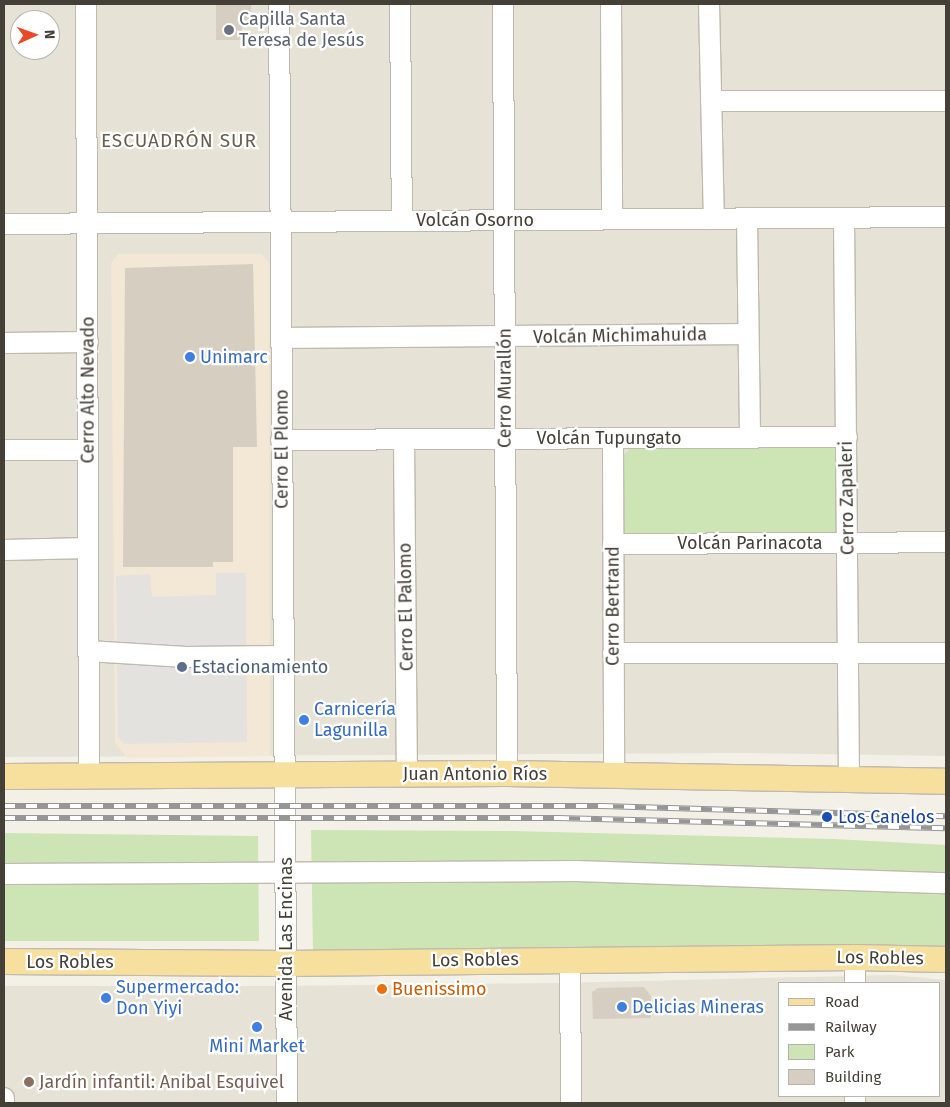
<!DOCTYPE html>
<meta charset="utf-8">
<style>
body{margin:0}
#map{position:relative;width:950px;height:1107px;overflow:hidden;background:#f3f0e8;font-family:"Fira Sans",sans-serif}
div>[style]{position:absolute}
.residential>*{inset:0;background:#e6e2d6}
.commercial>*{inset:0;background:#f3e7d5}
.green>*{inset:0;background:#cde4b4}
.parking>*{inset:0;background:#e4e2df}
.building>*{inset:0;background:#d6cec1}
.roads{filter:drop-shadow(1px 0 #c0baae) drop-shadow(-1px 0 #c0baae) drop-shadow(0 1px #c0baae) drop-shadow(0 -1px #c0baae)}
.minor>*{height:20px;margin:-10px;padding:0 10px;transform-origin:10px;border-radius:10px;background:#fff}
.major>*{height:25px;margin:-12.5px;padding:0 12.5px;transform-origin:12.5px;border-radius:12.5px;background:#f7df9d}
.rail>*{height:5.5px;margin-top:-2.75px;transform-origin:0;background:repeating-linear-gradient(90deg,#fff 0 11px,#969696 0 22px);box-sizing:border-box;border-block:1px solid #969696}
.dots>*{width:14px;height:14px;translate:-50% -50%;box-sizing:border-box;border:2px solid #fff;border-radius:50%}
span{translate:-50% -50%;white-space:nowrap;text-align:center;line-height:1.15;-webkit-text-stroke:4.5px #fff;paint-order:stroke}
.worship-label{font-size:18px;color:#5b616d}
.left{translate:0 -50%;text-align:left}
.street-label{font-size:18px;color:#454037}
.shop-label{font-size:18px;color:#366cbe}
.service-label{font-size:18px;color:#4e5e75}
.transit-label{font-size:18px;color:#164399}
.food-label{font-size:18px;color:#c56008}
.education-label{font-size:18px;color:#785e54}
.neighbourhood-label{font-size:19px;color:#675e4f;letter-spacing:1px}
.frame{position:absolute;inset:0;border:5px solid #454037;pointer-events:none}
.legend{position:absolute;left:778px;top:982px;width:162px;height:115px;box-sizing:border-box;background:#fff;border:1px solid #b5b3af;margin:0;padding:6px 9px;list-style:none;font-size:15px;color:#454037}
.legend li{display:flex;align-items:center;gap:10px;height:25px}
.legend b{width:25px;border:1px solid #b5b3af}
.north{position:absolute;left:10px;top:10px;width:50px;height:50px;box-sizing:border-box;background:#fff;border:1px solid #b5b3af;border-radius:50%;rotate:88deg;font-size:14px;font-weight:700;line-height:20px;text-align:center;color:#454037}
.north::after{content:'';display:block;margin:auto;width:18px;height:22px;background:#ea4928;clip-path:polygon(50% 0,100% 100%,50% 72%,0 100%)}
</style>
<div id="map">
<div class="residential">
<div style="clip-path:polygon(evenodd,4px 4px,946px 4px,946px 756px,742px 753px,4px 757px,4px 4px,20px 20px,50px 20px,50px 50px,20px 50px,20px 20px)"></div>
<div style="clip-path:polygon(evenodd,892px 975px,946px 980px,946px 1103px,4px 1103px,4px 986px,273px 986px,557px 983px,892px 975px,779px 983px,939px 983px,939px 1096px,779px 1096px,779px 983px)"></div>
</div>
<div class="commercial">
<div style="clip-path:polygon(118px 254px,262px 254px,269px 262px,270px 756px,127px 758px,115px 743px,111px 263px)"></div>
</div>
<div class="green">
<div style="clip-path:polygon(832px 443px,840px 449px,841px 526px,832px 534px,630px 537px,621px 528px,622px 458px,632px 446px)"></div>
<div style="clip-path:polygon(311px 830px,512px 831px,834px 839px,946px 845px,946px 946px,313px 952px)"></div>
<div style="clip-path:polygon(4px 833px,258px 836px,259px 941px,4px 941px)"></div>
</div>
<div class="parking">
<div style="clip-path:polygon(216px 573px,246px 573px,247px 742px,123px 744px,118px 736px,116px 576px,150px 574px,152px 597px,216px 595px)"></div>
</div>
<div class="building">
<div style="clip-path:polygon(216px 4px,251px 4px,251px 20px,242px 20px,242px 40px,216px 40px)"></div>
<div style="clip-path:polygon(253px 264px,257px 447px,233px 447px,233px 562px,213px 562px,213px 567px,123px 567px,125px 268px)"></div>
<div style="clip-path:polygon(644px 987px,651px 996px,651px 1018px,593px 1019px,592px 992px,598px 988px)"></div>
</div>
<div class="roads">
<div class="minor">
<div style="left:86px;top:4px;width:772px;rotate:89.78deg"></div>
<div style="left:279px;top:4px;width:1099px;rotate:89.58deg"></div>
<div style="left:400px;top:4px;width:217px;rotate:89.5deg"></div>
<div style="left:503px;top:4px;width:769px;rotate:89.7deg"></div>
<div style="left:611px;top:4px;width:215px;rotate:89.7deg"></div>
<div style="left:709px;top:4px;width:215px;rotate:88.7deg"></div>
<div style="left:711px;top:101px;width:235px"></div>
<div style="left:747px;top:218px;width:219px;rotate:89.2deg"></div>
<div style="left:844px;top:218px;width:561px;rotate:89.49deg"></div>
<div style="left:4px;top:224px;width:942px;rotate:-0.43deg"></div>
<div style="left:281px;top:338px;width:467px;rotate:-0.5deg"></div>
<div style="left:4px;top:343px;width:84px;rotate:-0.7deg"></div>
<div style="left:613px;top:439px;width:335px;rotate:89.8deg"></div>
<div style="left:281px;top:440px;width:566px;rotate:-0.3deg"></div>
<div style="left:404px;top:440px;width:333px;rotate:89.5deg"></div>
<div style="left:4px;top:450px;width:84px"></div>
<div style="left:613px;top:544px;width:333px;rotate:-0.3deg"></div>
<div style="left:4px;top:550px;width:84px;rotate:-1.4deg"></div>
<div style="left:88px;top:651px;width:98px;rotate:3.5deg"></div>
<div style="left:186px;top:657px;width:97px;rotate:-0.6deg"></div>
<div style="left:613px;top:653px;width:333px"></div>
<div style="left:4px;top:874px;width:572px;rotate:-0.3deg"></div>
<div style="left:576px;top:871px;width:370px;rotate:1.9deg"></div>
<div style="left:855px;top:957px;width:26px;rotate:90deg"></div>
<div style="left:570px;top:959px;width:144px;rotate:89.6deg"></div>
<div style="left:855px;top:1096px;width:7px;rotate:90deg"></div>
<div style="left:4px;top:1098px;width:5px;rotate:90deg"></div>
</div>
<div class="major">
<div style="left:4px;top:776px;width:503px;rotate:-0.34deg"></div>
<div style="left:507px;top:773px;width:439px;rotate:1deg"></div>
<div style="left:4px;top:961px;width:282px;rotate:0.4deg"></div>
<div style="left:286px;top:963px;width:569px;rotate:-0.6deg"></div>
<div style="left:855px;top:957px;width:91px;rotate:1.3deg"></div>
</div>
</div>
<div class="rail">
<div style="left:4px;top:806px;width:598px"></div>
<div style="left:602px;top:806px;width:344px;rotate:1.7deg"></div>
<div style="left:4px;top:818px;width:554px"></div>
<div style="left:558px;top:818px;width:388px;rotate:1.5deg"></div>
</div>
<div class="dots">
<div style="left:229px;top:30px;background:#6b7280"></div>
<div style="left:190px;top:357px;background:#3f7fe0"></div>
<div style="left:182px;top:667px;background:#5c6f8a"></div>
<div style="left:304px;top:720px;background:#3f7fe0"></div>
<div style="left:827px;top:817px;background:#1a4fb4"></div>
<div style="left:382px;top:989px;background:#e8710a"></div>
<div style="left:106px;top:998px;background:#3f7fe0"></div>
<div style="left:622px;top:1007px;background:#3f7fe0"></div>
<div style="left:257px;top:1027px;background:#3f7fe0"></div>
<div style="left:29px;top:1082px;background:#8d6e63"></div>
</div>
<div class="worship-label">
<span class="left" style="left:239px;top:30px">Capilla Santa<br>Teresa de Jesús</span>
</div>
<div class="street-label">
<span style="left:475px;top:220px">Volcán Osorno</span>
<span style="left:620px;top:336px;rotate:-1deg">Volcán Michimahuida</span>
<span style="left:505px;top:388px;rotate:-90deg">Cerro Murallón</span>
<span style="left:88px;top:390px;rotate:-90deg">Cerro Alto Nevado</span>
<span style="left:609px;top:438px">Volcán Tupungato</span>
<span style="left:282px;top:449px;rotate:-90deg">Cerro El Plomo</span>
<span style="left:847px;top:498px;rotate:-91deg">Cerro Zapaleri</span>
<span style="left:750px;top:543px">Volcán Parinacota</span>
<span style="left:613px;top:606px;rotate:-90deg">Cerro Bertrand</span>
<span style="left:406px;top:607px;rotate:-91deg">Cerro El Palomo</span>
<span style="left:475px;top:774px">Juan Antonio Ríos</span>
<span style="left:286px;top:939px;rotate:-90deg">Avenida Las Encinas</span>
<span style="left:880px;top:958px;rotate:1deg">Los Robles</span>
<span style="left:475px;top:960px;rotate:-1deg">Los Robles</span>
<span style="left:70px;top:962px">Los Robles</span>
</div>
<div class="shop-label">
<span class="left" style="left:200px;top:357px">Unimarc</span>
<span class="left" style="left:314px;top:720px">Carnicería<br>Lagunilla</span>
<span class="left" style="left:116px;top:998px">Supermercado:<br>Don Yiyi</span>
<span class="left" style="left:632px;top:1007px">Delicias Mineras</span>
<span style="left:257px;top:1046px">Mini Market</span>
</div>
<div class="service-label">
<span class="left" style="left:192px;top:667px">Estacionamiento</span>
</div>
<div class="transit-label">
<span class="left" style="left:838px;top:817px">Los Canelos</span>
</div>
<div class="food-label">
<span class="left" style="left:392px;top:989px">Buenissimo</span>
</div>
<div class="education-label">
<span class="left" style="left:39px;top:1082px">Jardín infantil: Anibal Esquivel</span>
</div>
<div class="neighbourhood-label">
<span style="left:179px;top:141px">ESCUADRÓN SUR</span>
</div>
<div class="frame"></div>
<ul class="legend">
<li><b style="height:6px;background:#f7df9d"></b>Road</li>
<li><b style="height:6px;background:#969696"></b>Railway</li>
<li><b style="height:14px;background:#cde4b4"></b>Park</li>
<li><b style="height:14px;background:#d6cec1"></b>Building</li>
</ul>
<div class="north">N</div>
</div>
